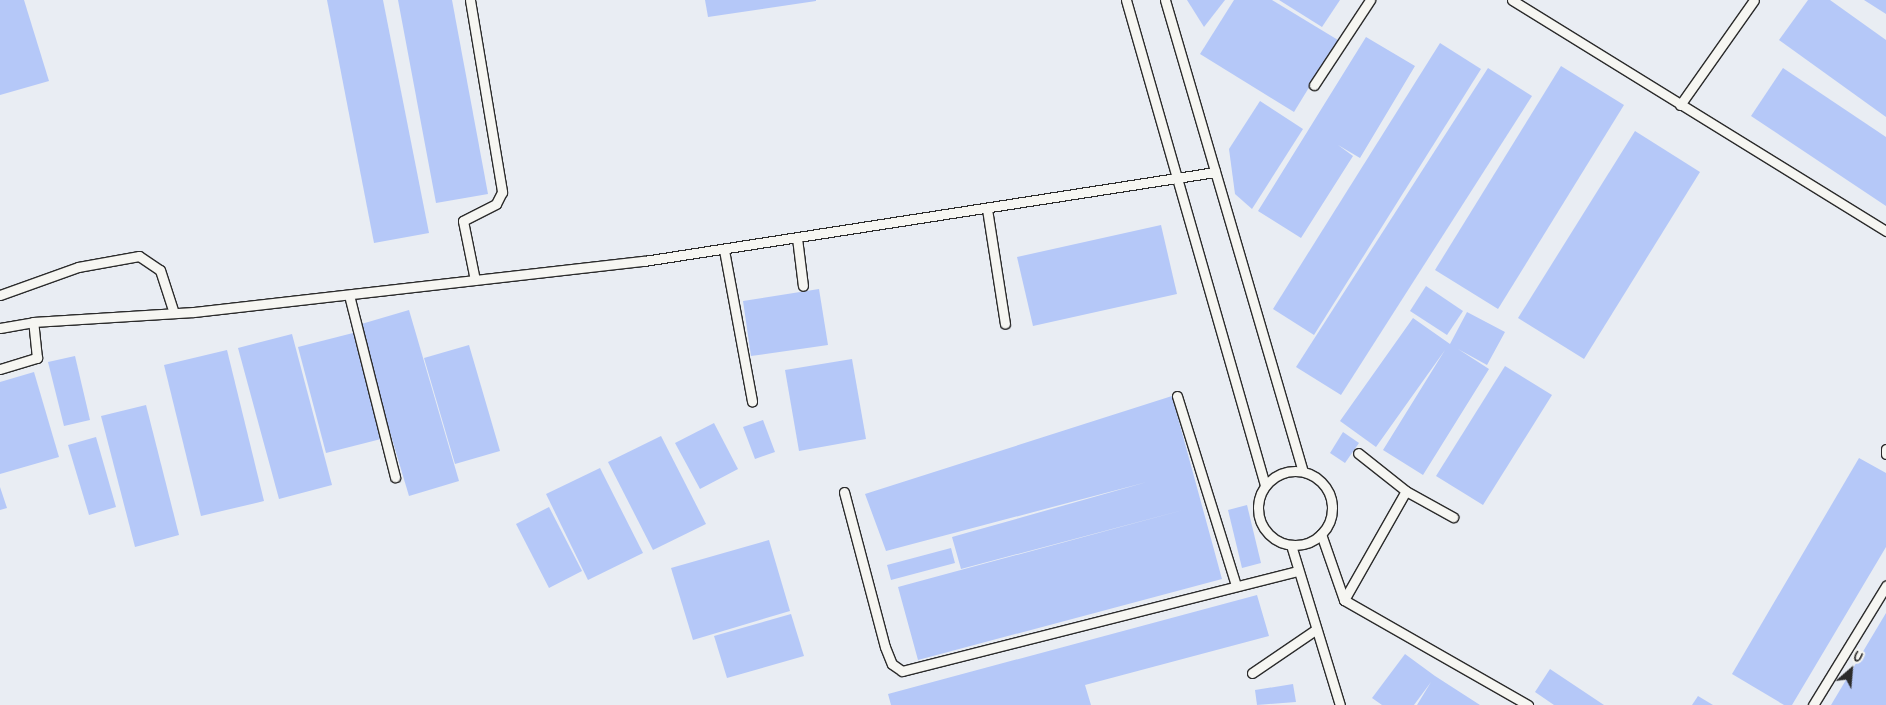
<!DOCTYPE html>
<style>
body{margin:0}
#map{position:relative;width:1886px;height:705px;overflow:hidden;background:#e9edf3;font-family:"Patrick Hand",sans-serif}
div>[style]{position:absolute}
.building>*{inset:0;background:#b5c8f8}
.roads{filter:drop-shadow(1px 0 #2b2b2b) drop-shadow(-1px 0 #2b2b2b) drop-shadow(0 1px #2b2b2b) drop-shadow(0 -1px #2b2b2b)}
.lane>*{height:9px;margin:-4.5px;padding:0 4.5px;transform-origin:4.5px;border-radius:4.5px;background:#f6f6f2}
.lane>.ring{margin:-4.5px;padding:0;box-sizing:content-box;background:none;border:9px solid #f6f6f2;border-radius:50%}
span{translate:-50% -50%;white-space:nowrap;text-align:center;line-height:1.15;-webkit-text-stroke:4px #f6f6f2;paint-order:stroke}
.north{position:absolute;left:1826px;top:645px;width:50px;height:50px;-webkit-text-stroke:4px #f6f6f2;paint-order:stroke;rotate:27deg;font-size:14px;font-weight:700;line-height:20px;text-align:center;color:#2b2b2b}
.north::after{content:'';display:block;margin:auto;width:18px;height:22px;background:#2b2b2b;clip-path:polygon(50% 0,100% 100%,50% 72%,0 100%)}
</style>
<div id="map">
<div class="building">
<div style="clip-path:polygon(0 0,24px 0,49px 81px,0 95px)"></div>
<div style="clip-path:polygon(327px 0,383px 0,429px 233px,374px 243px)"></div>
<div style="clip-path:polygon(398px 0,452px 0,488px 194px,436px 203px)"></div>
<div style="clip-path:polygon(705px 0,816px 0,816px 1px,708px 17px)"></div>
<div style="clip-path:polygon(1187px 0,1225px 0,1204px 27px)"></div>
<div style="clip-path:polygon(1234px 0,1272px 0,1338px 40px,1294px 112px,1200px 54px)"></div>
<div style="clip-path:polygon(1279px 0,1340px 0,1322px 27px)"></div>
<div style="clip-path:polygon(1808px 0,1830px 0,1886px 40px,1886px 117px,1779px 40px)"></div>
<div style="clip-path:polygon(1864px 0,1886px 0,1886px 14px)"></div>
<div style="clip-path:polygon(1366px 37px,1415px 66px,1360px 158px,1338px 145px,1353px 156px,1301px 238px,1258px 211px)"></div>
<div style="clip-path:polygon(1440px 43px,1481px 69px,1314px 335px,1273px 309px)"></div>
<div style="clip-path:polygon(1561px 66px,1624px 105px,1498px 309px,1435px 270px)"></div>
<div style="clip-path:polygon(1488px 68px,1532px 96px,1341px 395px,1296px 367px)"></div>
<div style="clip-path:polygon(1783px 68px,1886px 137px,1886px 206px,1751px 116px)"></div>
<div style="clip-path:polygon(1260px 101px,1303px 129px,1252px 209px,1235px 194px,1229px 149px)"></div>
<div style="clip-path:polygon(1635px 131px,1700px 172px,1584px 359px,1518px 318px)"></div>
<div style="clip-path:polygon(1161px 225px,1177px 294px,1033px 326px,1017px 257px)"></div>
<div style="clip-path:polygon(1426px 286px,1463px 311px,1447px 335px,1410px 311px)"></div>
<div style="clip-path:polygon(819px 289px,828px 345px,751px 356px,743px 301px)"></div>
<div style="clip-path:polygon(409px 310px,459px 481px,409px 496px,358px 325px)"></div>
<div style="clip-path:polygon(1467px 312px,1505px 332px,1487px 365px,1458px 349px,1489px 369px,1423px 475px,1383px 450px,1445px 350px,1376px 447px,1340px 421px,1413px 318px,1450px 344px)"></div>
<div style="clip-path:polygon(353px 333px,381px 439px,326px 453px,298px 347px)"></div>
<div style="clip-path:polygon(292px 334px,332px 485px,279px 499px,238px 348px)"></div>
<div style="clip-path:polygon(469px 345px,500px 451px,455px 464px,424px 358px)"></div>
<div style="clip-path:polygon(227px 350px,264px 501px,201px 516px,164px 365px)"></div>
<div style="clip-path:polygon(75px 356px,90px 420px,64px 426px,48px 362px)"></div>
<div style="clip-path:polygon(852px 359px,866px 439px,799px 451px,785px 370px)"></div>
<div style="clip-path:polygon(1505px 366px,1552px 395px,1483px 505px,1436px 476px)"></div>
<div style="clip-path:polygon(34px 372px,59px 457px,0 474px,0 382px)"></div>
<div style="clip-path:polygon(1172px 396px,1222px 579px,918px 660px,898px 587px,1187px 509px,961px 569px,952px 537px,1147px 482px,886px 551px,865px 494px)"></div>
<div style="clip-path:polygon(146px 405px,179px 535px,135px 547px,101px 416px)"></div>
<div style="clip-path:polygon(763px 420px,775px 452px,755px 459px,743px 427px)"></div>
<div style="clip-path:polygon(714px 423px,738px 469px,700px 489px,675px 443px)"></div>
<div style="clip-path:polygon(1343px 432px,1359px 443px,1345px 463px,1330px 453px)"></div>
<div style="clip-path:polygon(661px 436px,706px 524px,653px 550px,608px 462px)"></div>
<div style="clip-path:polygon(96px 437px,116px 507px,89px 515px,68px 445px)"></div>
<div style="clip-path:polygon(1859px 458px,1886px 473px,1886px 547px,1792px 705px,1784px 705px,1732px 674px)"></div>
<div style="clip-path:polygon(600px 468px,643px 553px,588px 580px,546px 494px)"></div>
<div style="clip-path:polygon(0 487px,7px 508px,0 510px)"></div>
<div style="clip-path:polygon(1247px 505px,1261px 563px,1242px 568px,1228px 510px)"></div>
<div style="clip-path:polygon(549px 507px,582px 571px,549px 588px,516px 524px)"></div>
<div style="clip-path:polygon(769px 540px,790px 611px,693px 640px,671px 568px)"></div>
<div style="clip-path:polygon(951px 548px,955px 563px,891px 580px,887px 565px)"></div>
<div style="clip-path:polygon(1257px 595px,1269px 636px,1085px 685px,1091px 705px,891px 705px,888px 694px)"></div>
<div style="clip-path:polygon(1886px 613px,1886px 705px,1831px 705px)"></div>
<div style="clip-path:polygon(791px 614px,804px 656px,727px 678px,714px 636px)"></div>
<div style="clip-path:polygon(1405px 654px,1435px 676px,1480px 705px,1417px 705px,1431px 682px,1414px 705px,1382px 705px,1372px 698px)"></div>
<div style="clip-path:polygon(1550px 669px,1604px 705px,1554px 705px,1535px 692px)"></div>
<div style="clip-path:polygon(1293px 684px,1296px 702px,1257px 705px,1255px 690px)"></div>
<div style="clip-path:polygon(1698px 696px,1713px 705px,1692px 705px)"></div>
</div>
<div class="roads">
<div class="lane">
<div style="left:470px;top:0;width:195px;rotate:80.5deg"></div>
<div style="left:502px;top:192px;width:13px;rotate:117deg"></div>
<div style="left:496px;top:204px;width:37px;rotate:153deg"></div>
<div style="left:463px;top:221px;width:60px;rotate:78.5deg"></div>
<div style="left:1126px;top:0;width:505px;rotate:74.01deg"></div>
<div style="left:1165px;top:0;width:491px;rotate:73.7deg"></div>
<div style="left:1512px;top:0;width:440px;rotate:31.7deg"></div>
<div style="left:1314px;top:85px;width:102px;rotate:-56.6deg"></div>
<div style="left:1680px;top:105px;width:128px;rotate:-54.8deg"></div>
<div style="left:987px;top:209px;width:116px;rotate:81.1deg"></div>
<div style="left:797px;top:238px;width:48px;rotate:82.9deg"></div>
<div style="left:724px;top:250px;width:154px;rotate:79.5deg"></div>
<div style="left:0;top:295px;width:83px;rotate:-19.7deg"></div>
<div style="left:78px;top:267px;width:62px;rotate:-10.2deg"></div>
<div style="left:139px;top:256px;width:25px;rotate:34deg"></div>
<div style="left:160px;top:270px;width:45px;rotate:72deg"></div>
<div style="left:349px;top:295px;width:188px;rotate:75.8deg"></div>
<div style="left:0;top:328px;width:34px;rotate:-10deg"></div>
<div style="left:33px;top:322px;width:161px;rotate:-3.6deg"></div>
<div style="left:194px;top:312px;width:453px;rotate:-6.5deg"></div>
<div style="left:644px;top:261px;width:578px;rotate:-8.86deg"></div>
<div style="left:0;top:369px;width:39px;rotate:-17deg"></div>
<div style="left:37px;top:358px;width:36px;rotate:-96deg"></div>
<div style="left:1177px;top:396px;width:199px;rotate:72.7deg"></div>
<div style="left:1886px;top:449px;width:5px;rotate:90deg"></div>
<div class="ring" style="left:1258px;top:471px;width:65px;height:65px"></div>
<div style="left:1406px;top:491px;width:54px;rotate:29deg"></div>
<div style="left:844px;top:492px;width:160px;rotate:75.2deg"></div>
<div style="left:885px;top:647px;width:18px;rotate:68deg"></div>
<div style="left:892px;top:664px;width:12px;rotate:35deg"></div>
<div style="left:902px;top:671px;width:408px;rotate:-14.2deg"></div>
<div style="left:1321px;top:534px;width:70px;rotate:70.8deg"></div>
<div style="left:1344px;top:600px;width:212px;rotate:29.7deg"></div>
<div style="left:1291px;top:545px;width:167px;rotate:73deg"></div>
<div style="left:1344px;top:600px;width:125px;rotate:-60.4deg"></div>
<div style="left:1406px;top:491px;width:61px;rotate:-141.6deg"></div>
<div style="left:1252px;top:673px;width:76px;rotate:-34.3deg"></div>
<div style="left:1813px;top:705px;width:140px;rotate:-58.5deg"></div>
</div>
</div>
<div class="north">U</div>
</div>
